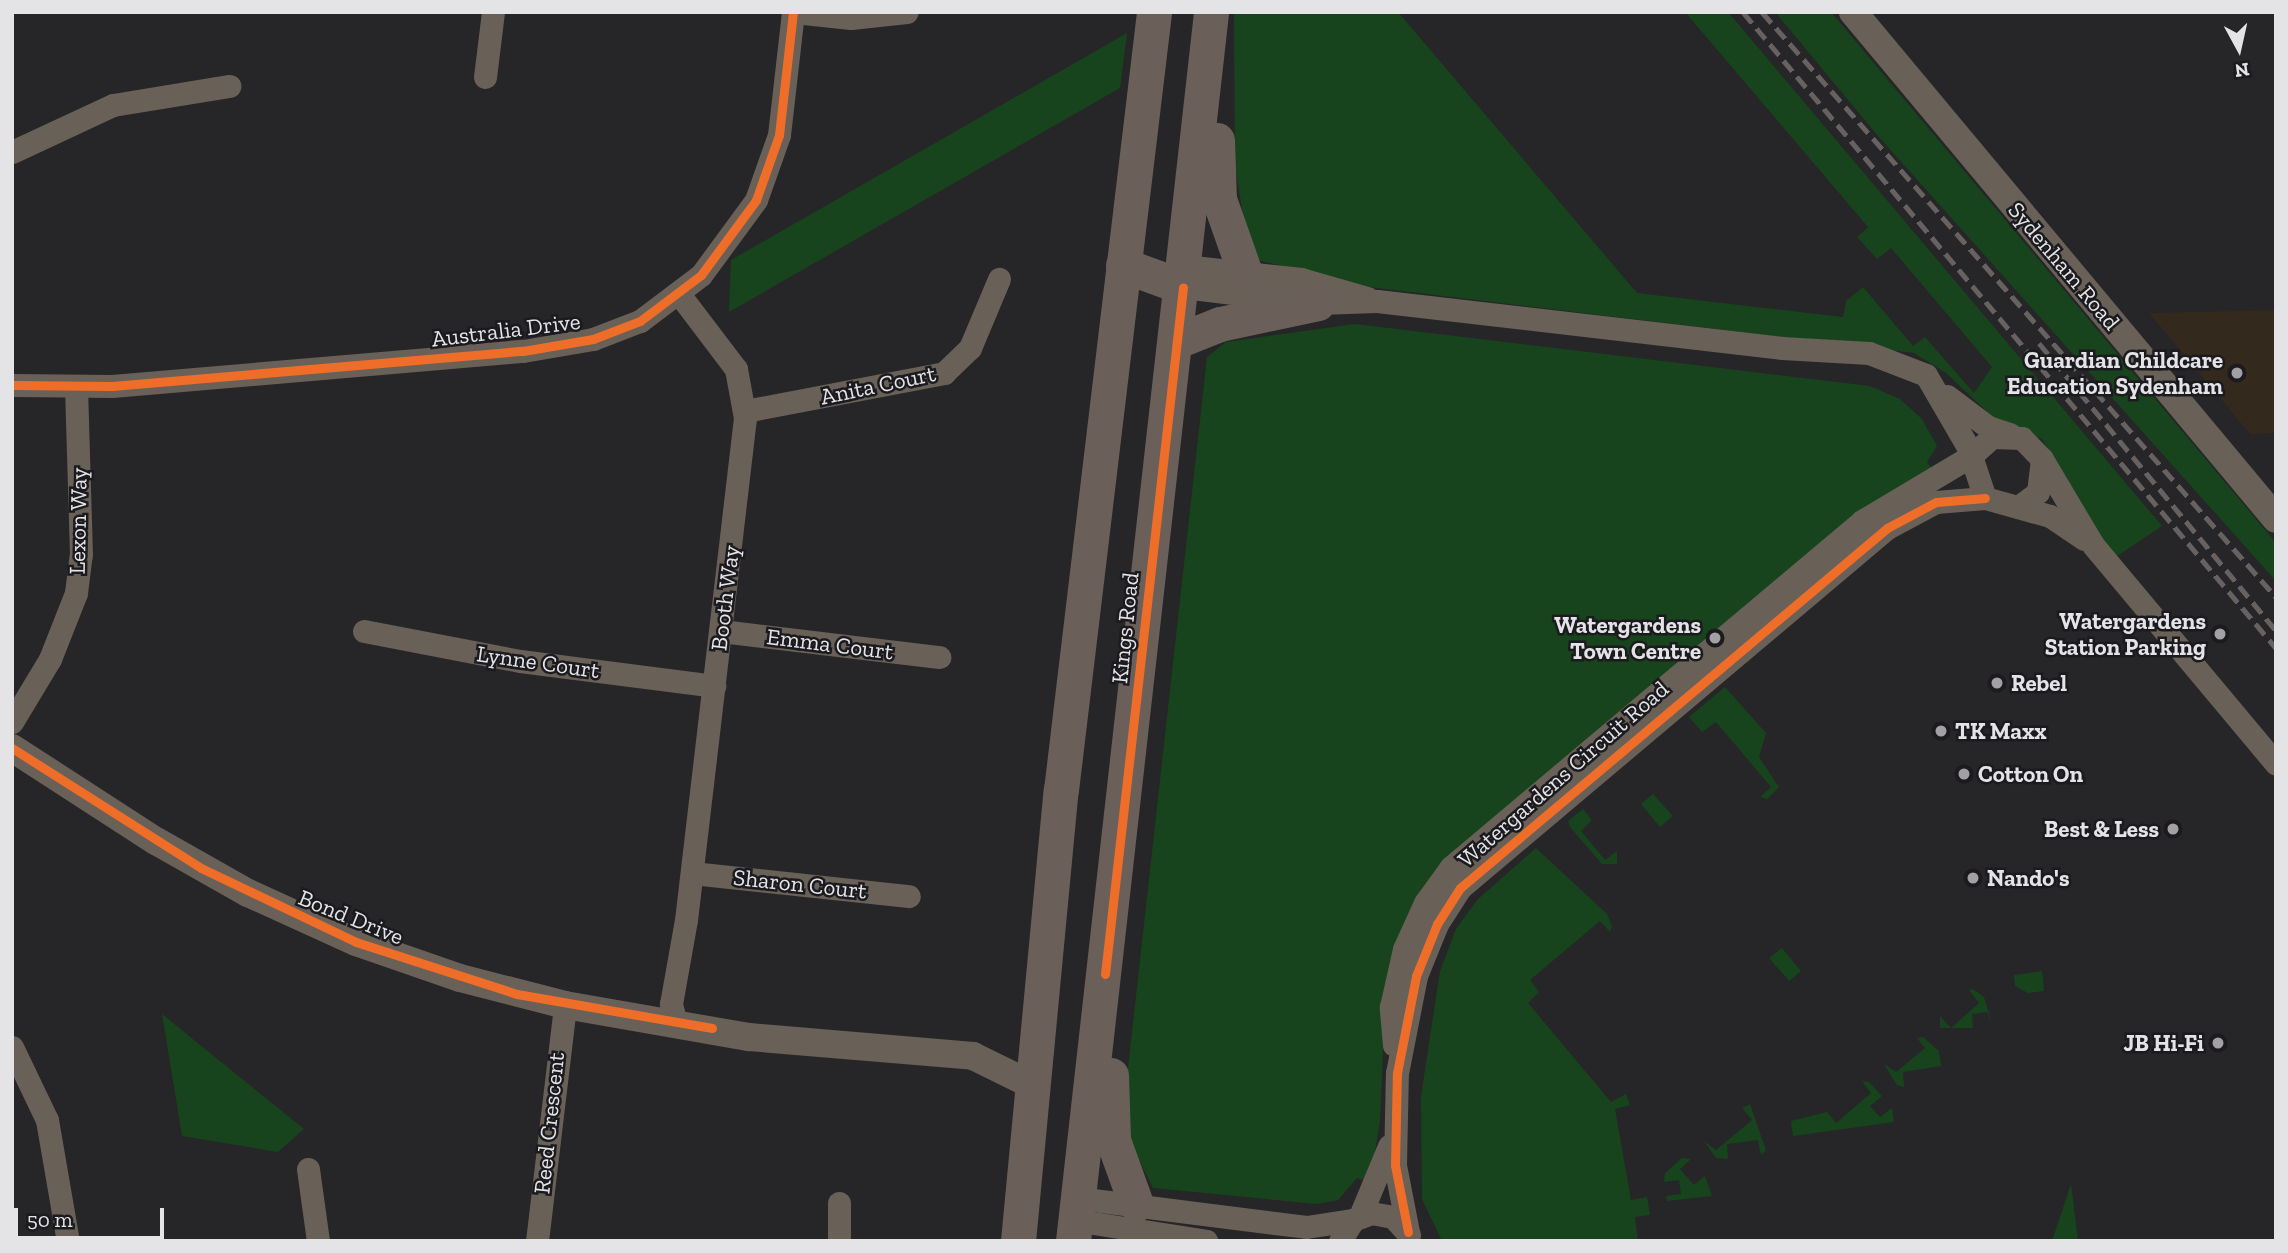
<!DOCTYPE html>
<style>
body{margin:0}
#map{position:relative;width:2288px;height:1253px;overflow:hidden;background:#262527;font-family:"Zilla Slab",serif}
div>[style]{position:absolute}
.education>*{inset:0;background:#34291d}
.green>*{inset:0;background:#18441d}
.minor>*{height:23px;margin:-11.5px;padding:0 11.5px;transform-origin:11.5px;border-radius:11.5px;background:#696058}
.tertiary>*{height:28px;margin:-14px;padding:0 14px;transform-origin:14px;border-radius:14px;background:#696058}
.primary>*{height:35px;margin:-17.5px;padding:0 17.5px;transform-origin:17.5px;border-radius:17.5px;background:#6a6059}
.rail>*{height:5px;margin-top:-2.5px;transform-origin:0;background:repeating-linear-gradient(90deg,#67615f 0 14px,transparent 0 21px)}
.cycleway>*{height:9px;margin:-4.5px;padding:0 4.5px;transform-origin:4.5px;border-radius:4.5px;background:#ee6e29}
.dots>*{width:19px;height:19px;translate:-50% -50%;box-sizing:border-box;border:4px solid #1b1b1f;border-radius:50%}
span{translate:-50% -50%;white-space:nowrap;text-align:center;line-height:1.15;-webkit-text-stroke:5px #1b1b1f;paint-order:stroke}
.street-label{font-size:23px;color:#e4e3e6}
.poi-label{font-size:23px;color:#e4e3e6;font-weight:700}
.right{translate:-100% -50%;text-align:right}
.left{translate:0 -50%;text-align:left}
.frame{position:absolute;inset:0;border:14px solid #e4e3e6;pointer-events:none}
.north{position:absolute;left:2204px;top:14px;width:70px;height:70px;-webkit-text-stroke:5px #1b1b1f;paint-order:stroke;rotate:172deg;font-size:19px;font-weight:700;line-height:28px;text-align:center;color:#e4e3e6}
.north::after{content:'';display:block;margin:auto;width:24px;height:32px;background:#e4e3e6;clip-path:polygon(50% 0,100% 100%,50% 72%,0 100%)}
.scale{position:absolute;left:14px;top:1208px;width:150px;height:32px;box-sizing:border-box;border:4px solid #e4e3e6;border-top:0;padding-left:9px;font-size:21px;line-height:24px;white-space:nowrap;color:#e4e3e6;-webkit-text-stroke:5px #1b1b1f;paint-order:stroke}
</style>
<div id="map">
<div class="education">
<div style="clip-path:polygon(2276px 310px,2276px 433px,2250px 434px,2149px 313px)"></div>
</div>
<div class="green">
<div style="clip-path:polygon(1234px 12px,1398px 12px,1637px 293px,1843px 317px,1846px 301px,1863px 287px,1913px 346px,1925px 337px,1974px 393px,1992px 367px,1891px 248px,1877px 259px,1857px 237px,1868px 227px,1685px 12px,1728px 12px,2162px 526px,2114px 558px,2042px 439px,1995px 419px,1946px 373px,1914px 353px,1370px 287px,1258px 260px,1246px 234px,1235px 166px)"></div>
<div style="clip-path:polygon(1775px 12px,1831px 12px,2276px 543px,2276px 581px,1878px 136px)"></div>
<div style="clip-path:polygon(1127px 33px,1120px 88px,729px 312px,731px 260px)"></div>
<div style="clip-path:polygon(1355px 324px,1870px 386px,1900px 399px,1922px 419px,1937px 446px,1927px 462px,1933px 470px,1527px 791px,1385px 1007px,1380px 1121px,1370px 1182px,1357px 1178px,1338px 1200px,1317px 1204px,1153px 1188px,1129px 1140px,1125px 1095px,1207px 357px,1226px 342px)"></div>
<div style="clip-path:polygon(1725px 687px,1766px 733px,1759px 757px,1779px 787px,1767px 799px,1760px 797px,1771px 787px,1716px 722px,1702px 732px,1689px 717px)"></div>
<div style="clip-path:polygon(1653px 794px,1673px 816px,1660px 827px,1641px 804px)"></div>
<div style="clip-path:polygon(1583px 809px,1592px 820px,1581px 831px,1605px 860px,1617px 851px,1617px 864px,1602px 864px,1570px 827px,1568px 821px)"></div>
<div style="clip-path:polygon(1536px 848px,1607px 914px,1612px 926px,1610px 932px,1600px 921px,1530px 980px,1539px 992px,1528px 1003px,1611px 1102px,1626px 1094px,1630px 1105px,1615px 1109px,1631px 1200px,1647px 1197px,1650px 1215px,1635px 1217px,1638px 1241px,1442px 1241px,1422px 1199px,1421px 1096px,1440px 971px,1456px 929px,1477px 900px)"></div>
<div style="clip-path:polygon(1782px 948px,1801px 971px,1789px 981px,1769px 958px)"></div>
<div style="clip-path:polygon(2042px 971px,2044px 991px,2028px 993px,2015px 986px,2014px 975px)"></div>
<div style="clip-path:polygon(1973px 989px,1984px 997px,1992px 1024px,1987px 1012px,1972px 1014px,1973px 1028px,1940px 1028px,1940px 1016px,1951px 1028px,1979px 1003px,1969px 990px)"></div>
<div style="clip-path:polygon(162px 1014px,304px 1129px,278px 1152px,182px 1136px)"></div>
<div style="clip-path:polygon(1923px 1037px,1939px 1051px,1941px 1066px,1903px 1072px,1904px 1087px,1897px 1085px,1884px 1064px,1896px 1072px,1925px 1048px,1917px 1038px)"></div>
<div style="clip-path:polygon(1862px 1081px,1869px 1082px,1882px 1096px,1870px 1106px,1880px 1117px,1892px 1108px,1894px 1122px,1793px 1136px,1791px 1121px,1827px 1112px,1836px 1123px,1871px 1093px)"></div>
<div style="clip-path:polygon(1750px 1104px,1766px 1150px,1761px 1155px,1758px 1140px,1727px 1144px,1728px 1159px,1716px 1158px,1704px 1141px,1716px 1150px,1752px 1120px,1742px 1108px)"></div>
<div style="clip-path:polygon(1682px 1158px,1691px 1159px,1680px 1169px,1694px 1185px,1705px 1176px,1712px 1196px,1667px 1201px,1666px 1196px,1681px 1194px,1679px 1180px,1664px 1182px,1665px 1173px)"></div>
<div style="clip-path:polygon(2071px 1184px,2078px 1241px,2052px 1241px)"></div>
</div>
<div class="minor">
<div style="left:794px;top:12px;width:57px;rotate:6deg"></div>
<div style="left:851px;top:18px;width:56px;rotate:-6.1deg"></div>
<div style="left:485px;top:77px;width:65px;rotate:-83deg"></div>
<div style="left:12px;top:152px;width:111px;rotate:-25deg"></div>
<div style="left:113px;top:105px;width:118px;rotate:-9.3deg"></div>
<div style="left:1185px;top:266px;width:117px;rotate:6.4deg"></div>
<div style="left:1301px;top:279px;width:69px;rotate:16.1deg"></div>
<div style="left:1183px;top:287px;width:136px;rotate:6.8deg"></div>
<div style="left:1318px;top:303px;width:59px;rotate:-1.9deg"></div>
<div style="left:1377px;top:301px;width:408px;rotate:6.6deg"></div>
<div style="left:1782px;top:348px;width:87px;rotate:3.3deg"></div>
<div style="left:1869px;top:353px;width:61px;rotate:21.1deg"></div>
<div style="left:1926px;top:375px;width:91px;rotate:59.8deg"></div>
<div style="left:12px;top:385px;width:100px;rotate:0.6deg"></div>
<div style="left:112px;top:386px;width:412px;rotate:-4.9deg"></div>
<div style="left:523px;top:351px;width:71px;rotate:-9.7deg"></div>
<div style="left:593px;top:339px;width:50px;rotate:-21deg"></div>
<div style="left:640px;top:321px;width:76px;rotate:-37deg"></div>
<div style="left:701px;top:275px;width:93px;rotate:-53.7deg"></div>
<div style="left:756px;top:200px;width:69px;rotate:-70.5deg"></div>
<div style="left:779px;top:135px;width:124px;rotate:-83.5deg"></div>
<div style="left:1947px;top:396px;width:51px;rotate:37.1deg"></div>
<div style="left:1988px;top:427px;width:23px;rotate:18deg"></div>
<div style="left:745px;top:411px;width:203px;rotate:-10.8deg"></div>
<div style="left:944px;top:373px;width:36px;rotate:-44deg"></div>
<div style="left:970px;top:348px;width:75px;rotate:-67.2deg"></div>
<div style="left:2042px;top:459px;width:100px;rotate:59.3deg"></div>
<div style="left:2093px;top:545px;width:285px;rotate:50.1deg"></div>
<div style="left:2021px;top:505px;width:21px;rotate:-37deg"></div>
<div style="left:2038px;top:492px;width:33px;rotate:-83deg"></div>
<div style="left:2042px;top:459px;width:29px;rotate:-134deg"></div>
<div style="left:2022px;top:438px;width:30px;rotate:-178deg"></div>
<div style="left:1992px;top:437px;width:28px;rotate:138deg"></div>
<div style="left:1971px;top:456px;width:44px;rotate:71.6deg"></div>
<div style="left:1985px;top:498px;width:67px;rotate:15.5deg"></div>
<div style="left:2050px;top:516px;width:41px;rotate:34.1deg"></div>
<div style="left:364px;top:631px;width:159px;rotate:10.9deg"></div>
<div style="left:520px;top:661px;width:196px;rotate:7.3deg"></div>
<div style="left:721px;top:631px;width:220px;rotate:6.8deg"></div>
<div style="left:12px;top:722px;width:74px;rotate:-58.9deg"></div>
<div style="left:50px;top:659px;width:71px;rotate:-68.5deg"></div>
<div style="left:76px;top:593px;width:38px;rotate:-83deg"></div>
<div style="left:81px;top:555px;width:167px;rotate:-91.7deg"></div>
<div style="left:692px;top:873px;width:218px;rotate:6.1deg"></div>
<div style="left:676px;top:1023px;width:20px;rotate:-105deg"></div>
<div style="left:671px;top:1004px;width:85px;rotate:-79.9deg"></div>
<div style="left:686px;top:920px;width:505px;rotate:-83.3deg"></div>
<div style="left:745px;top:418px;width:50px;rotate:-100.4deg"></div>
<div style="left:736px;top:369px;width:94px;rotate:-127.2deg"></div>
<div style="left:1394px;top:1045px;width:38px;rotate:-95deg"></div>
<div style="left:1391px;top:1007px;width:59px;rotate:-77.4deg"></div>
<div style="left:1404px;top:949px;width:51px;rotate:-65.5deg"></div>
<div style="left:1425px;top:903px;width:44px;rotate:-54.2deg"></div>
<div style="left:1451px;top:867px;width:537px;rotate:-40.09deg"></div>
<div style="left:1862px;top:521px;width:127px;rotate:-30.8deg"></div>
<div style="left:12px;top:1047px;width:81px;rotate:64.4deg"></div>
<div style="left:47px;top:1120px;width:123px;rotate:80.2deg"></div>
<div style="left:308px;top:1169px;width:73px;rotate:82.1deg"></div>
<div style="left:1077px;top:1198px;width:231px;rotate:7.2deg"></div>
<div style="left:1306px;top:1227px;width:48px;rotate:-8.5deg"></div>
<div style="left:839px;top:1203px;width:38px;rotate:90deg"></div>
<div style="left:1360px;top:1216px;width:76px;rotate:-67.5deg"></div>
<div style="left:1074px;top:1220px;width:134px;rotate:9deg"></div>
<div style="left:1408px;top:1232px;width:68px;rotate:-101deg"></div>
<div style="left:1395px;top:1165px;width:92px;rotate:-88.8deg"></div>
<div style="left:1397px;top:1073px;width:99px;rotate:-78.9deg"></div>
<div style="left:1416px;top:976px;width:56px;rotate:-68deg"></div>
<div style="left:1437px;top:924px;width:43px;rotate:-57.4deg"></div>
<div style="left:1460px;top:888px;width:559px;rotate:-40.13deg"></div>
<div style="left:1887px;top:528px;width:55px;rotate:-28deg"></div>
<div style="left:1936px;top:502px;width:49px;rotate:-4.7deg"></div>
<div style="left:537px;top:1241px;width:238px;rotate:-83.2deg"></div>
<div style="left:1340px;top:1241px;width:25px;rotate:-58deg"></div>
<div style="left:1353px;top:1220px;width:19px;rotate:-21deg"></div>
<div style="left:1371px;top:1213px;width:22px;rotate:10deg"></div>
<div style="left:1393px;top:1217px;width:24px;rotate:48deg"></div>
</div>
<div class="tertiary">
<div style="left:1853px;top:12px;width:660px;rotate:50.16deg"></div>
<div style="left:12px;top:748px;width:171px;rotate:32.9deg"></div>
<div style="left:156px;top:841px;width:106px;rotate:29.5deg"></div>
<div style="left:248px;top:893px;width:119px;rotate:24.4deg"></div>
<div style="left:356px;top:942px;width:110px;rotate:19.1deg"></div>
<div style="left:460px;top:978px;width:108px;rotate:14.4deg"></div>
<div style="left:565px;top:1005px;width:187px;rotate:9.9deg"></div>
<div style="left:749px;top:1037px;width:225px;rotate:4.8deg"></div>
<div style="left:973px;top:1056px;width:68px;rotate:26.2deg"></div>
</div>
<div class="primary">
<div style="left:1217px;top:140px;width:59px;rotate:88.1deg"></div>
<div style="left:1219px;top:199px;width:75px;rotate:70.6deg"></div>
<div style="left:1123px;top:265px;width:64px;rotate:20.1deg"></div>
<div style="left:1177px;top:341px;width:46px;rotate:-21.6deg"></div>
<div style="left:1220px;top:324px;width:100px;rotate:-12.1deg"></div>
<div style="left:1111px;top:1075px;width:65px;rotate:88.2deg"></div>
<div style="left:1113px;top:1140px;width:68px;rotate:70.2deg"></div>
<div style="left:1018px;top:1241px;width:453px;rotate:-84.6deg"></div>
<div style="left:1061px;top:790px;width:784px;rotate:-83.18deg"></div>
<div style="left:1073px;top:1241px;width:1237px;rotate:-83.59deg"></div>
</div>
<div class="rail">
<div style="left:1743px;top:12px;width:830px;rotate:50.04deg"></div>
<div style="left:1762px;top:12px;width:779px;rotate:48.7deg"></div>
<div style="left:2039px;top:343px;width:372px;rotate:50.5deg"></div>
</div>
<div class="cycleway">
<div style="left:12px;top:385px;width:100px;rotate:0.6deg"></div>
<div style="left:112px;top:386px;width:412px;rotate:-4.9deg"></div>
<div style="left:523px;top:351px;width:71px;rotate:-9.7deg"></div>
<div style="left:593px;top:339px;width:50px;rotate:-21deg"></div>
<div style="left:640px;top:321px;width:76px;rotate:-37deg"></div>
<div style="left:701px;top:275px;width:93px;rotate:-53.7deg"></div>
<div style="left:756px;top:200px;width:69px;rotate:-70.5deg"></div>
<div style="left:779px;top:135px;width:124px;rotate:-83.5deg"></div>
<div style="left:12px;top:748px;width:224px;rotate:32.4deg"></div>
<div style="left:201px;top:868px;width:172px;rotate:25.5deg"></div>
<div style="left:356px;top:942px;width:169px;rotate:17.9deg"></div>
<div style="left:517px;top:994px;width:198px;rotate:9.9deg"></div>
<div style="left:1105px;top:974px;width:691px;rotate:-83.52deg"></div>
<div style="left:1408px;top:1232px;width:68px;rotate:-101deg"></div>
<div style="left:1395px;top:1165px;width:92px;rotate:-88.8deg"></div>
<div style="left:1397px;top:1073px;width:99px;rotate:-78.9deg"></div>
<div style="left:1416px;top:976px;width:56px;rotate:-68deg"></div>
<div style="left:1437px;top:924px;width:43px;rotate:-57.4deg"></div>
<div style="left:1460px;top:888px;width:559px;rotate:-40.13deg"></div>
<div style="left:1887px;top:528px;width:55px;rotate:-28deg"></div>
<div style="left:1936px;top:502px;width:49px;rotate:-4.7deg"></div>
</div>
<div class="dots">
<div style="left:2237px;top:373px;background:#a2a0a3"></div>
<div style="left:2220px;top:634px;background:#a2a0a3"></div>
<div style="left:1715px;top:638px;background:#a2a0a3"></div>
<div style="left:1997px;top:683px;background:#a2a0a3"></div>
<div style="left:1941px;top:731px;background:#a2a0a3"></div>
<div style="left:1964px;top:774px;background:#a2a0a3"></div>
<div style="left:2173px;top:829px;background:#a2a0a3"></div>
<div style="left:1973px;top:878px;background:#a2a0a3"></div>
<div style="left:2218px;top:1043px;background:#a2a0a3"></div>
</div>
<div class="street-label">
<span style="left:2064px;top:266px;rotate:50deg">Sydenham Road</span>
<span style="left:506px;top:330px;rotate:-7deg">Australia Drive</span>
<span style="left:878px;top:385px;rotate:-12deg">Anita Court</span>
<span style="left:78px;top:521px;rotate:-89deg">Lexon Way</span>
<span style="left:725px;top:598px;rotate:-83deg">Booth Way</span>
<span style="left:1125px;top:628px;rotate:-84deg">Kings Road</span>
<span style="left:830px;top:644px;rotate:7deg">Emma Court</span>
<span style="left:538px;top:662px;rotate:8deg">Lynne Court</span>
<span style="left:1563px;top:774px;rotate:-41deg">Watergardens Circuit Road</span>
<span style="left:800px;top:884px;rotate:6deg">Sharon Court</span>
<span style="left:351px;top:917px;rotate:22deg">Bond Drive</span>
<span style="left:549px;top:1123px;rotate:-84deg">Reed Crescent</span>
</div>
<div class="poi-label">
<span class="right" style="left:2223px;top:373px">Guardian Childcare<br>Education Sydenham</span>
<span class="right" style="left:2206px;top:634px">Watergardens<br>Station Parking</span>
<span class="right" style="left:1701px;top:638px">Watergardens<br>Town Centre</span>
<span class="left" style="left:2011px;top:683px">Rebel</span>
<span class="left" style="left:1955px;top:731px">TK Maxx</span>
<span class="left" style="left:1978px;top:774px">Cotton On</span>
<span class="right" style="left:2159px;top:829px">Best &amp; Less</span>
<span class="left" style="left:1987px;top:878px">Nando's</span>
<span class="right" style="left:2204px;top:1043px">JB Hi-Fi</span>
</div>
<div class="frame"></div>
<div class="north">N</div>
<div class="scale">50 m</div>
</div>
